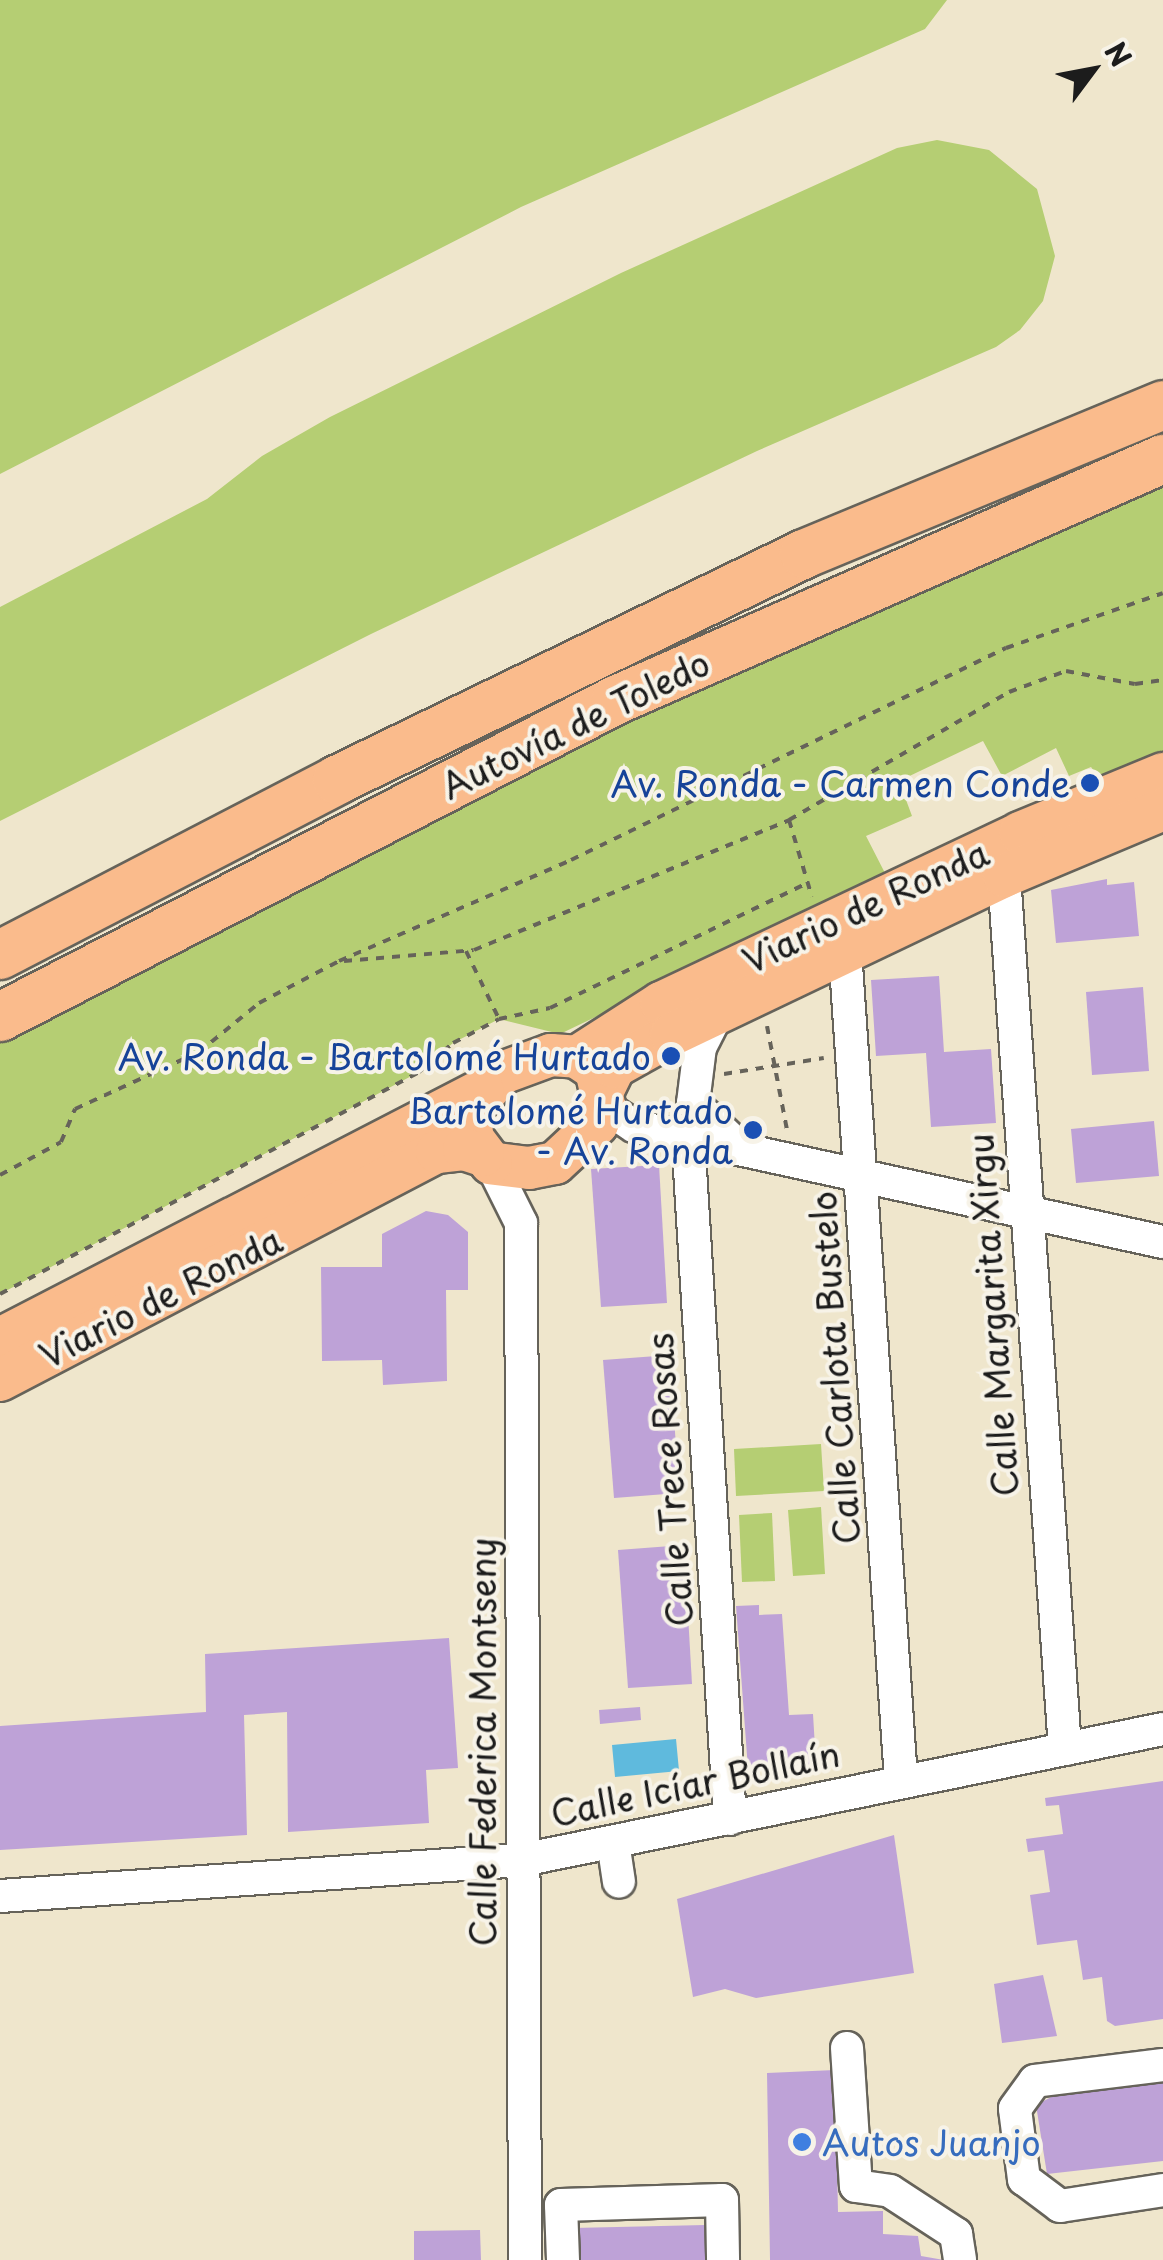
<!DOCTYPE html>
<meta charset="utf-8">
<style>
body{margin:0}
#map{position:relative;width:1163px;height:2260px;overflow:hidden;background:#efe6cc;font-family:"Playpen Sans",sans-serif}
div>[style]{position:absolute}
.green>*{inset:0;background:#b5ce73}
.water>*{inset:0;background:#5fbadd}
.building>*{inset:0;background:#bea2d7}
.path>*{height:4px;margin-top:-2px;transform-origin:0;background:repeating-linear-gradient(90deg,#66635a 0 8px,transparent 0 16px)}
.roads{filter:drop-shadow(2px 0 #66635a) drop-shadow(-2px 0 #66635a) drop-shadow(0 2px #66635a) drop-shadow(0 -2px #66635a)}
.minor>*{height:32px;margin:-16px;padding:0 16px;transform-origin:16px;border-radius:16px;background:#fff}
.major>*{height:42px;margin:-21px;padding:0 21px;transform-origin:21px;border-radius:21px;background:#fabb8c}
.highway>*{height:48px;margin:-24px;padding:0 24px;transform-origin:24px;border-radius:24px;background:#fabb8c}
.dots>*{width:28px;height:28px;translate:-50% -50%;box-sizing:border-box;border:5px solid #f7f3e8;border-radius:50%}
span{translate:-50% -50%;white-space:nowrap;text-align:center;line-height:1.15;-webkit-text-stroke:8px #f7f3e8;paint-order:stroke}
.street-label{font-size:35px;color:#1c1c1c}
.transit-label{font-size:35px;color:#164399}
.right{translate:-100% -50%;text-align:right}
.shop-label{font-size:35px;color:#366cbe}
.left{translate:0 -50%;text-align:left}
.north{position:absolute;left:1043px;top:20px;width:100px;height:100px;-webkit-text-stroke:8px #f7f3e8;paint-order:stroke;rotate:58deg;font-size:28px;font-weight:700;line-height:40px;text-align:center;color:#1c1c1c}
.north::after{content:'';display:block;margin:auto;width:35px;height:45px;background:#1c1c1c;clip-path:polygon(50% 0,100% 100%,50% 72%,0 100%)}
</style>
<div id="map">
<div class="green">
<div style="clip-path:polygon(0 0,947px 0,925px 29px,521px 207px,0 474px)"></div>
<div style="clip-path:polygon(937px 140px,989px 150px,1037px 189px,1055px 256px,1043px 301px,1020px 330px,996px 347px,757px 451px,371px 634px,0 821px,0 607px,207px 499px,262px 456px,330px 417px,621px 273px,897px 148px)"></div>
<div style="clip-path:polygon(1163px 483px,1163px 751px,1099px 778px,1091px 767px,1069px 776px,1056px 748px,1002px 776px,983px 741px,899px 781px,912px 816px,866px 836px,887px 877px,560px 1034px,499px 1019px,453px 1043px,419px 1072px,0 1294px,0 1037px,731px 666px)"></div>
<div style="clip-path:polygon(821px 1444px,824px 1491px,736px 1496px,734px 1449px)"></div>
<div style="clip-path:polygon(821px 1507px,825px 1574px,793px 1576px,788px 1510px)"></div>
<div style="clip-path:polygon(772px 1513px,775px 1581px,742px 1582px,739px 1515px)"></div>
</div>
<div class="water">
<div style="clip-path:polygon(676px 1739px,679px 1771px,615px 1777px,612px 1745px)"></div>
</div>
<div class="building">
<div style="clip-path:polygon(1107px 879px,1107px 885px,1134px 882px,1139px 936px,1056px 943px,1051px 890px)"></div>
<div style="clip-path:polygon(939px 976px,944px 1052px,991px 1049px,996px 1123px,931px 1127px,926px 1053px,876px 1056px,871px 980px)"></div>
<div style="clip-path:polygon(1143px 987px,1149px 1071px,1092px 1075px,1086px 992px)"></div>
<div style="clip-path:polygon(1154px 1121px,1159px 1176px,1076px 1183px,1071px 1129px)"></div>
<div style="clip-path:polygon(659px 1165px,667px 1303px,601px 1307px,591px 1169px)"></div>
<div style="clip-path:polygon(426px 1211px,448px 1215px,468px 1232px,468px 1290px,446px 1290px,447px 1381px,383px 1385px,382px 1360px,322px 1361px,321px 1267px,382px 1267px,382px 1234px)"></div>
<div style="clip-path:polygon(670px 1355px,679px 1493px,614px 1498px,603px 1360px)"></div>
<div style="clip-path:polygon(684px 1545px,692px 1684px,628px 1688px,618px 1550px)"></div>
<div style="clip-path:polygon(759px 1605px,759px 1615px,782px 1614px,789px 1715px,813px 1714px,816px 1764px,748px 1769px,736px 1606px)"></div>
<div style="clip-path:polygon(449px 1638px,458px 1768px,426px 1770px,429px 1823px,288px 1832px,287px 1712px,244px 1715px,247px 1835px,0 1850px,0 1726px,206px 1712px,205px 1654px)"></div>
<div style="clip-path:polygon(640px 1707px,641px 1720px,600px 1724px,599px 1710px)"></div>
<div style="clip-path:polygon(1163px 1781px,1163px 2019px,1115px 2026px,1107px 2021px,1102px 1977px,1083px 1980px,1077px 1940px,1037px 1945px,1030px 1895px,1050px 1892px,1044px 1850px,1028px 1852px,1026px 1839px,1063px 1834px,1059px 1805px,1046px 1806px,1045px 1798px)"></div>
<div style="clip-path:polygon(894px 1835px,914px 1973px,756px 1998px,725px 1989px,693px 1997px,677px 1899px)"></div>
<div style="clip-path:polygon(1043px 1975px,1057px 2036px,1002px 2043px,994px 1984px)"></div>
<div style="clip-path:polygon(835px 2070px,838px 2212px,883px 2211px,883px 2234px,918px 2236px,921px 2256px,944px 2260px,770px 2260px,767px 2073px)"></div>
<div style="clip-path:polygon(1163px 2080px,1163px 2161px,1047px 2174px,1036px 2105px,1057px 2094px)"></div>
<div style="clip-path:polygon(705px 2225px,706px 2260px,574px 2260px,573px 2228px)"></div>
<div style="clip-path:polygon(480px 2230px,481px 2260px,414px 2260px,414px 2231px)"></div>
</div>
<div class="path">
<div style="left:789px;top:820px;width:80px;rotate:73.4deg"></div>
<div style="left:466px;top:951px;width:76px;rotate:64.1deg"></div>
<div style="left:344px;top:961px;width:130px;rotate:-4.8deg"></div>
<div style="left:474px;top:950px;width:341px;rotate:-22.4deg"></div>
<div style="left:789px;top:820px;width:255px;rotate:-30.2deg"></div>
<div style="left:1009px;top:692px;width:61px;rotate:-20.2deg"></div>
<div style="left:1066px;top:671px;width:70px;rotate:10.7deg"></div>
<div style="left:1135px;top:684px;width:28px;rotate:-8deg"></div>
<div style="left:767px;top:1026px;width:106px;rotate:79.1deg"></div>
<div style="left:724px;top:1074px;width:101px;rotate:-9.1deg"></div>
<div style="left:0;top:1175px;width:69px;rotate:-28.4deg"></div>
<div style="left:61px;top:1142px;width:36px;rotate:-67deg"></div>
<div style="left:75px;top:1109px;width:136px;rotate:-24.7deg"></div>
<div style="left:199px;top:1052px;width:77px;rotate:-39.2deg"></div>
<div style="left:259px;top:1003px;width:90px;rotate:-27.7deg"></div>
<div style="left:339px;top:961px;width:253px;rotate:-23.5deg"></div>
<div style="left:571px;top:860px;width:484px;rotate:-26deg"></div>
<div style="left:1006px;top:648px;width:166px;rotate:-19.3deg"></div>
<div style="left:0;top:1294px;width:474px;rotate:-27.9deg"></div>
<div style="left:419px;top:1072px;width:45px;rotate:-40.5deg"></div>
<div style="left:453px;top:1043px;width:52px;rotate:-27.6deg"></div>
<div style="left:499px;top:1019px;width:52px;rotate:-12.2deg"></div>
<div style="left:550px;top:1008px;width:287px;rotate:-25.9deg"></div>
</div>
<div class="roads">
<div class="minor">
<div style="left:1004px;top:876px;width:875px;rotate:86deg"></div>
<div style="left:845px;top:950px;width:833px;rotate:86.14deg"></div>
<div style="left:717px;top:1014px;width:37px;rotate:117deg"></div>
<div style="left:700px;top:1047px;width:56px;rotate:97.1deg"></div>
<div style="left:693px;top:1103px;width:64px;rotate:43.7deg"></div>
<div style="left:604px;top:1106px;width:36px;rotate:34deg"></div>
<div style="left:634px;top:1126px;width:542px;rotate:12.37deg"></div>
<div style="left:688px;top:1137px;width:683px;rotate:86.48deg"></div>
<div style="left:491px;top:1163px;width:67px;rotate:63.4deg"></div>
<div style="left:521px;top:1223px;width:1037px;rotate:89.78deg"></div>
<div style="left:613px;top:1842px;width:40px;rotate:81.5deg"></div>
<div style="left:0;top:1896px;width:523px;rotate:-3.95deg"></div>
<div style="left:522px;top:1860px;width:654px;rotate:-11.55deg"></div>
<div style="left:847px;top:2048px;width:138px;rotate:86.3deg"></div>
<div style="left:856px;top:2186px;width:34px;rotate:8deg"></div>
<div style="left:890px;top:2191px;width:79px;rotate:33.1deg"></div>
<div style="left:956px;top:2234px;width:26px;rotate:81deg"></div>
<div style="left:1163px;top:2065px;width:129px;rotate:172.9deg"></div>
<div style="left:1035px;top:2081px;width:34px;rotate:126deg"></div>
<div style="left:1015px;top:2109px;width:71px;rotate:82.7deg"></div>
<div style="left:1024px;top:2179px;width:45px;rotate:36.9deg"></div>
<div style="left:1060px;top:2206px;width:104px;rotate:-8.8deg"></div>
<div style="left:563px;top:2260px;width:55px;rotate:-92.1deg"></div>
<div style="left:561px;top:2205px;width:161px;rotate:-1.8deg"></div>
<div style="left:722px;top:2200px;width:60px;rotate:89deg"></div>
</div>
<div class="major">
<div style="left:551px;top:1055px;width:26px;rotate:4deg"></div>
<div style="left:577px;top:1057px;width:23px;rotate:34deg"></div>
<div style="left:596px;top:1070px;width:37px;rotate:77deg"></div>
<div style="left:604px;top:1106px;width:19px;rotate:111deg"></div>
<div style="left:597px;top:1124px;width:57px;rotate:137.1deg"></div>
<div style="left:555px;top:1163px;width:26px;rotate:169deg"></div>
<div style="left:529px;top:1168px;width:38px;rotate:-173deg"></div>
<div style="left:491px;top:1163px;width:31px;rotate:-127deg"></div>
<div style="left:472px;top:1138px;width:29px;rotate:-92deg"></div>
<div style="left:471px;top:1109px;width:48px;rotate:-49.3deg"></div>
<div style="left:502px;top:1073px;width:52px;rotate:-20.2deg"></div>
<div style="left:577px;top:1057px;width:100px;rotate:-32.7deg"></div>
<div style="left:661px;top:1003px;width:397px;rotate:-25.3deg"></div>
<div style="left:1020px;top:833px;width:155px;rotate:-22.4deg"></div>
<div style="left:602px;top:1092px;width:28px;rotate:-64deg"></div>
<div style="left:614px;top:1067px;width:65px;rotate:-29.3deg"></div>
<div style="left:671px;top:1035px;width:369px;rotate:-25.5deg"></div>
<div style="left:1004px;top:876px;width:173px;rotate:-22.8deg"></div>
<div style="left:0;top:1339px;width:543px;rotate:-27.32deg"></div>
<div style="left:0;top:1380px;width:493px;rotate:-27.6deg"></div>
<div style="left:437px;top:1152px;width:27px;rotate:-6deg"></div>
<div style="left:464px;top:1149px;width:20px;rotate:18deg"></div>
</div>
<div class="highway">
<div style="left:0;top:955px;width:380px;rotate:-27.4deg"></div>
<div style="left:337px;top:780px;width:519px;rotate:-25.82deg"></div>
<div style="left:804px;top:554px;width:389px;rotate:-22.5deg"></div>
<div style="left:0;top:1017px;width:693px;rotate:-27.23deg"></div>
<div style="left:616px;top:700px;width:598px;rotate:-23.78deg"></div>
</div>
</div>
<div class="dots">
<div style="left:1090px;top:783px;background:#1a4fb4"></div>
<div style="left:671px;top:1056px;background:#1a4fb4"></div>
<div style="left:753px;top:1130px;background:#1a4fb4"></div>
<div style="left:802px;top:2142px;background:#3f7fe0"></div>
</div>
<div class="street-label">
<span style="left:575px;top:724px;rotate:-26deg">Autovía de Toledo</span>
<span style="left:865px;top:906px;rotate:-25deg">Viario de Ronda</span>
<span style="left:160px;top:1297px;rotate:-27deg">Viario de Ronda</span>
<span style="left:992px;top:1315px;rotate:-94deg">Calle Margarita Xirgu</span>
<span style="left:834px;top:1368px;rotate:-94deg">Calle Carlota Bustelo</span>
<span style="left:669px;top:1480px;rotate:-94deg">Calle Trece Rosas</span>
<span style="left:482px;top:1742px;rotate:-90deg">Calle Federica Montseny</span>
<span style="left:695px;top:1783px;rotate:-12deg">Calle Icíar Bollaín</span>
</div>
<div class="transit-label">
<span class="right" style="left:1070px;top:783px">Av. Ronda - Carmen Conde</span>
<span class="right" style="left:651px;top:1056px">Av. Ronda - Bartolomé Hurtado</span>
<span class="right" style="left:733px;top:1130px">Bartolomé Hurtado<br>- Av. Ronda</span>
</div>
<div class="shop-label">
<span class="left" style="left:822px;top:2142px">Autos Juanjo</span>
</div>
<div class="north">N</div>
</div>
